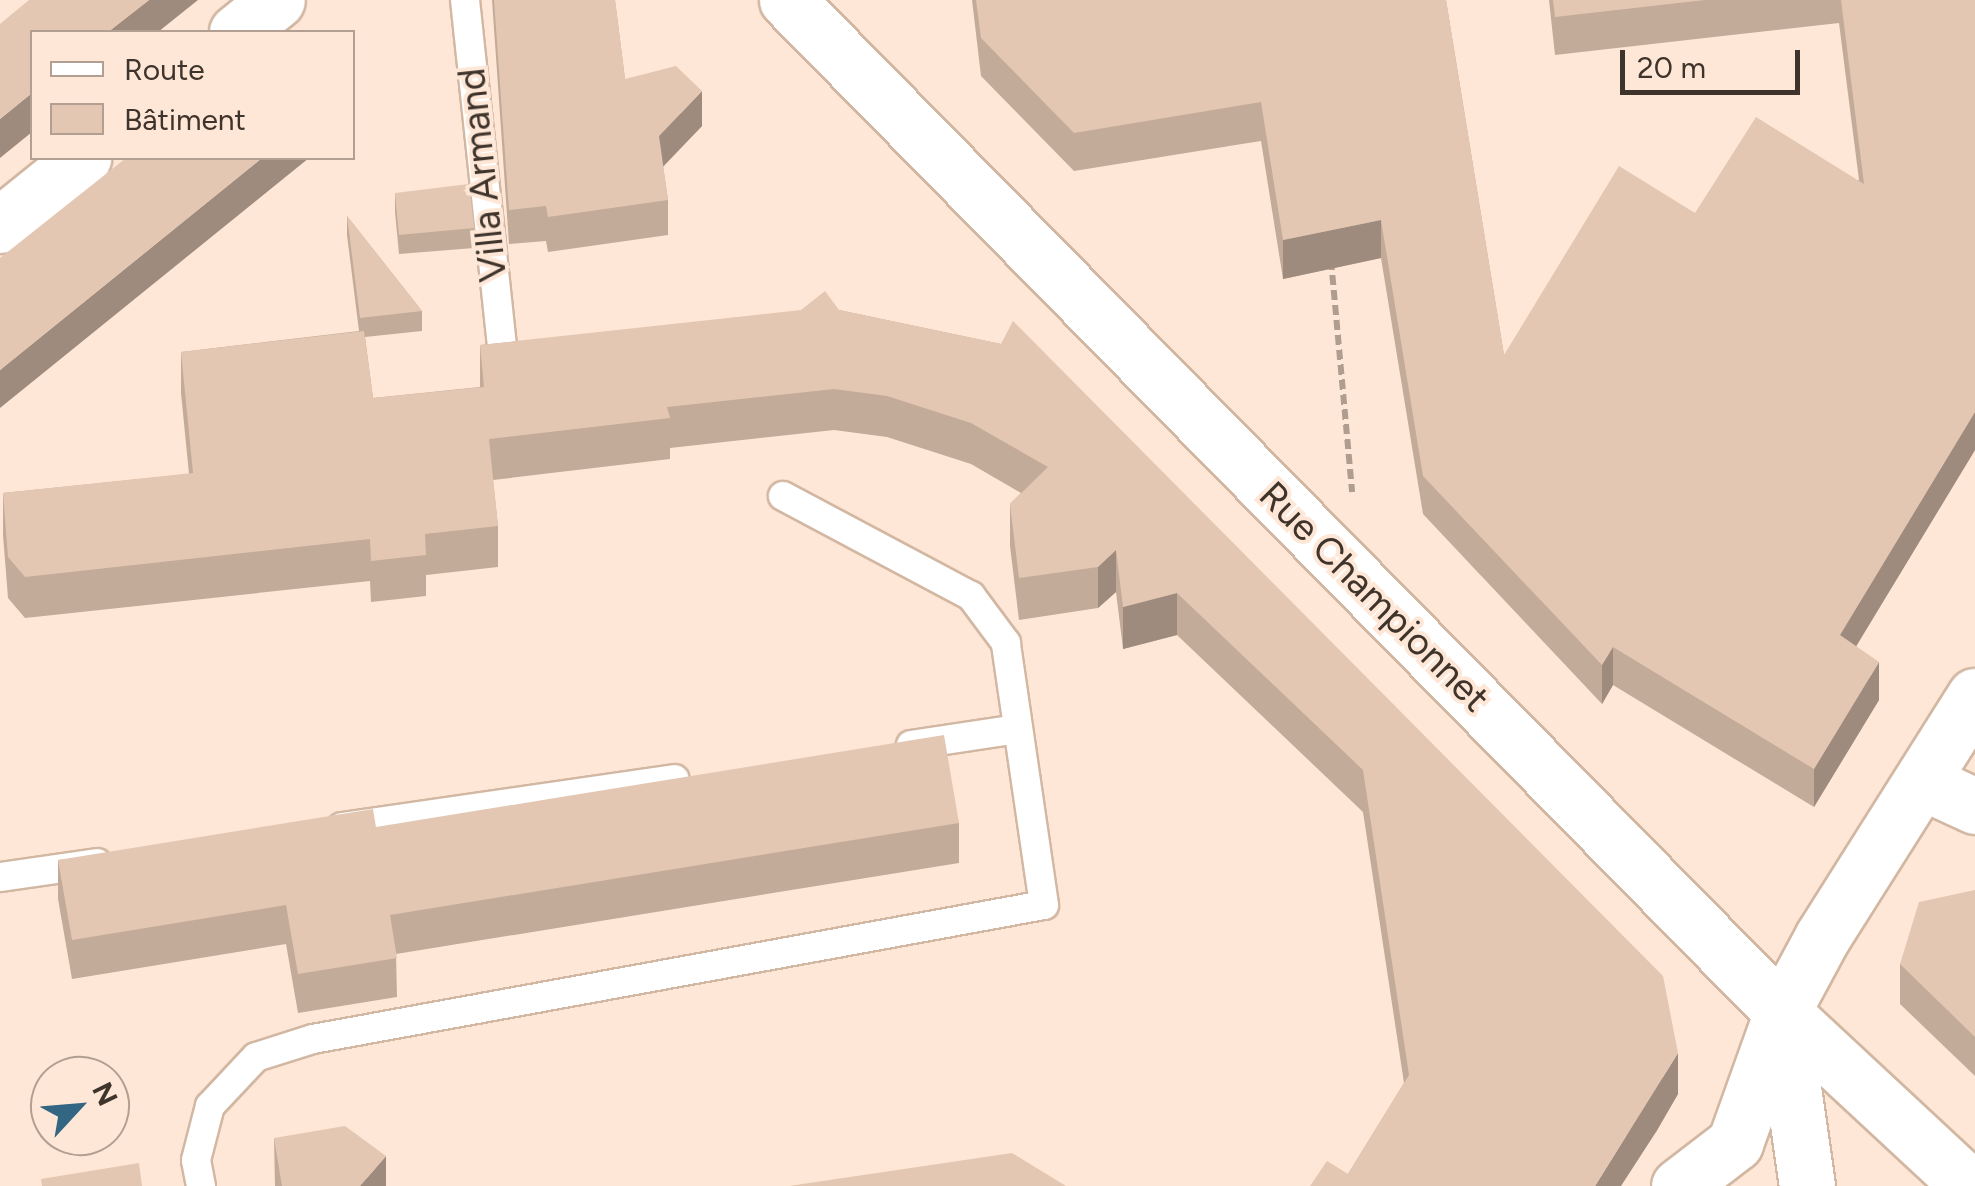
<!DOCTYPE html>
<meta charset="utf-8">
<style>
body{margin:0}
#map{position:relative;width:1975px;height:1186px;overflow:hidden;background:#fee7d6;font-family:Figtree,sans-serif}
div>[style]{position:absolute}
.path>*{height:6px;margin-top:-3px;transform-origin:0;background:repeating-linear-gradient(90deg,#af9d90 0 10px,transparent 0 15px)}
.roads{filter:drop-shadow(2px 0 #d2b7a2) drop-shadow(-2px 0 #d2b7a2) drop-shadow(0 2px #d2b7a2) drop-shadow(0 -2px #d2b7a2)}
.lane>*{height:28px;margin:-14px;padding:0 14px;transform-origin:14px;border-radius:14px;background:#fff}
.street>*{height:55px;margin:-27.5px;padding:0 27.5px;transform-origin:27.5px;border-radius:27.5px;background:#fff}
.secondary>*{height:55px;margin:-27.5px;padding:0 27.5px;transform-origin:27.5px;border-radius:27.5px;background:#fff}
.wall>*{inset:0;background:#c3ab99}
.shaded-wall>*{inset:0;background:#9f8b7d}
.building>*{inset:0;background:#e3c7b2}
span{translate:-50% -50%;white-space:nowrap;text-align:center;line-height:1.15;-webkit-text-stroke:8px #fee7d6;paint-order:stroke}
.street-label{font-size:38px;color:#3f342c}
.legend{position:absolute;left:30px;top:30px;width:325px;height:130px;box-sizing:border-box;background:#fee7d6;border:2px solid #b29f92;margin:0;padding:12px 18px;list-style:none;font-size:30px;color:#3f342c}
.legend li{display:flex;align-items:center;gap:20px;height:50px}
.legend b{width:50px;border:2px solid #b29f92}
.north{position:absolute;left:30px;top:1056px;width:100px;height:100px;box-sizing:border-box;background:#fee7d6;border:2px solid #b29f92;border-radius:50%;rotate:64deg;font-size:28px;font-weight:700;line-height:40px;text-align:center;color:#3f342c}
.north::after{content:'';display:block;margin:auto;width:35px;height:45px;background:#336683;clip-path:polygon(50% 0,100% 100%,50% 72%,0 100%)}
.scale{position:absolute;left:1620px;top:50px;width:180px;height:45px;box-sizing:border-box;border:5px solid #3f342c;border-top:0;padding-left:12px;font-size:30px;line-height:35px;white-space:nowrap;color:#3f342c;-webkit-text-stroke:8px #fee7d6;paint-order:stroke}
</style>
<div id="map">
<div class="path">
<div style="left:1331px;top:260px;width:233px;rotate:84.8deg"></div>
</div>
<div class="roads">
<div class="lane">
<div style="left:465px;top:0;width:351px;rotate:83.9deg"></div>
<div style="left:911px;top:745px;width:108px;rotate:-8.5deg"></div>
<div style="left:342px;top:827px;width:336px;rotate:-8.2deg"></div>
<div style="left:0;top:877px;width:98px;rotate:-8.2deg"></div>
<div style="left:201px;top:1186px;width:26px;rotate:-101deg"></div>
<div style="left:196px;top:1160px;width:56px;rotate:-75.5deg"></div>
<div style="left:210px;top:1106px;width:67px;rotate:-46.8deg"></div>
<div style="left:256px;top:1057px;width:60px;rotate:-17.5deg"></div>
<div style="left:313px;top:1039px;width:743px;rotate:-10.39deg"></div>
<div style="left:1044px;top:905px;width:265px;rotate:-98.3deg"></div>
<div style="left:1006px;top:643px;width:59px;rotate:-126.7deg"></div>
<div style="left:971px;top:596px;width:213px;rotate:-152deg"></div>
</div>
<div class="street">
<div style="left:237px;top:32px;width:51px;rotate:-38.7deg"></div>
<div style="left:0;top:225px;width:107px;rotate:-38.9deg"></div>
<div style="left:1923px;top:782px;width:57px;rotate:24.8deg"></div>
<div style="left:1782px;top:1012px;width:255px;rotate:42.9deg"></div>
<div style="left:1679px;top:1186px;width:71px;rotate:-37.5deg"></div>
<div style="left:1735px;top:1143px;width:139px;rotate:-70.3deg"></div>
<div style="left:1782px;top:1012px;width:86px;rotate:-61.7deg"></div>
<div style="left:1823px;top:936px;width:284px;rotate:-57.7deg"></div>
</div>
<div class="secondary">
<div style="left:787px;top:0;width:1419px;rotate:45.49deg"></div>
<div style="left:1782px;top:1012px;width:176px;rotate:81.8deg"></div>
</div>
</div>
<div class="wall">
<div style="clip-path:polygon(492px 0,615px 0,625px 79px,702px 126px,663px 166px,668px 200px,668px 235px,548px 252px,546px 241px,509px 244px)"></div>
<div style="clip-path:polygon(972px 0,1446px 0,1504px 355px,1695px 213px,1859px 180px,1839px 23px,1555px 55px,1549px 0,1975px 0,1975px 450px,1856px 646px,1879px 700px,1814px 807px,1613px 685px,1602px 704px,1423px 514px,1381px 258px,1283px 279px,1261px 141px,1074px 171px,981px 76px)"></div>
<div style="clip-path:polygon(395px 193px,474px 228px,474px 248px,399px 254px,395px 212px)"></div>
<div style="clip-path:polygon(347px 216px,422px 311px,422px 331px,365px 337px,373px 398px,480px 387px,480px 345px,839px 310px,1001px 344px,1678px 1094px,1656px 1132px,1348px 1174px,1404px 1083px,1363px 812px,1177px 635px,1123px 649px,1116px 592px,1098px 608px,1019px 620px,1010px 546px,1010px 504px,1021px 493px,971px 464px,887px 437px,834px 430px,670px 448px,670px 459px,493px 480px,498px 526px,498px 567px,426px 575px,426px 596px,371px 602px,370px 581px,25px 618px,8px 598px,3px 535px,3px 493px,189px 474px,181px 393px,181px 352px,359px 331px,347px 235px)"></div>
<div style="clip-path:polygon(959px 823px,959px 863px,396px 954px,397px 997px,298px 1013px,286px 944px,72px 979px,58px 899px,58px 860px,376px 827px)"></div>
<div style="clip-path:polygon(1975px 890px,1975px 1076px,1900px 1004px,1900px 964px)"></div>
<div style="clip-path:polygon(274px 1138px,386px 1186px,275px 1186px)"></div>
</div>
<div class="shaded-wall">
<div style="clip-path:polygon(149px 0,198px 0,158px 32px,108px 32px)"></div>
<div style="clip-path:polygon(702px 91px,702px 126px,659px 171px,659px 136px)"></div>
<div style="clip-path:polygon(32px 93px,32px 132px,0 158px,0 119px)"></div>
<div style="clip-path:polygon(262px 158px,309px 158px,0 408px,0 370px)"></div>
<div style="clip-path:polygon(1381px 220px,1381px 258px,1283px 279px,1283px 240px)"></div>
<div style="clip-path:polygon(1975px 412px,1975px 450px,1840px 673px,1840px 635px)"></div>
<div style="clip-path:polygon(1116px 550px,1116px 592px,1098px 608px,1098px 567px)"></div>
<div style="clip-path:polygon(1177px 593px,1177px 635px,1123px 649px,1123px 607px)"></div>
<div style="clip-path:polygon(1613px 647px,1613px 685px,1602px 704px,1602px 665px)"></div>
<div style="clip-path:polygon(1879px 662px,1879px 700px,1814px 807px,1814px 769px)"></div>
<div style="clip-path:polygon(1678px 1053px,1678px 1094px,1656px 1132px,1621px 1186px,1595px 1186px)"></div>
<div style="clip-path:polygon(386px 1156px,386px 1186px,360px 1186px)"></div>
</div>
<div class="building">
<div style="clip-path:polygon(29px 0,149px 0,108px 32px,32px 32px,32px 93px,0 119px,0 24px)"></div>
<div style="clip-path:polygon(494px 0,615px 0,625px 79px,676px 66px,702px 91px,659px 136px,668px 200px,548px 217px,546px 206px,509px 210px)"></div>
<div style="clip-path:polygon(976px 0,1446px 0,1504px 355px,1619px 166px,1695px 213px,1756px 117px,1864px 184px,1841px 0,1975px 0,1975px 412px,1840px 635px,1879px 662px,1814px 769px,1613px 647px,1602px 665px,1423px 476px,1381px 220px,1283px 240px,1261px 102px,1074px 133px,981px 38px)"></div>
<div style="clip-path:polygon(1553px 0,1705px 0,1555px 17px)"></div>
<div style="clip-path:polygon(126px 158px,262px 158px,0 370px,0 258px)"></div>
<div style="clip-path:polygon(469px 184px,474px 228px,399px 235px,395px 193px)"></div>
<div style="clip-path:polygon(347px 216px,422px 311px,360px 318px)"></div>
<div style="clip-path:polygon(825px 291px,839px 310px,1001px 344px,1013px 321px,1663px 976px,1678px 1053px,1595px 1186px,1310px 1186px,1327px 1161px,1348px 1174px,1409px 1075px,1363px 770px,1177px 593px,1123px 607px,1116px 550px,1098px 567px,1019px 578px,1010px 504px,1048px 467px,971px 423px,887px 396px,834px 389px,667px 407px,670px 418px,489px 439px,498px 526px,425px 534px,426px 555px,371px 561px,370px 539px,25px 577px,8px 557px,3px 493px,193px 473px,181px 352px,364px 331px,373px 398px,484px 387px,480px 345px,801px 310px)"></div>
<div style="clip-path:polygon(944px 735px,959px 823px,390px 915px,397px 958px,298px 974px,286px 905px,72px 940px,58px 860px,373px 809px,376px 827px)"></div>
<div style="clip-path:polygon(1975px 890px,1975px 1037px,1900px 964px,1919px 902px)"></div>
<div style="clip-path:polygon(345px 1126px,386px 1156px,360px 1186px,282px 1186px,274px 1138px)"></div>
<div style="clip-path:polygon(1012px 1153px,1066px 1186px,789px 1186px)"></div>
<div style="clip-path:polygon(139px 1163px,142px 1186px,42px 1186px,41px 1179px)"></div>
</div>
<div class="street-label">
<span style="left:483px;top:175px;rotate:-96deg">Villa Armand</span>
<span style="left:1374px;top:597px;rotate:45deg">Rue Championnet</span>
</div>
<ul class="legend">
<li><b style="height:12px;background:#fff"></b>Route</li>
<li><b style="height:28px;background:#e3c7b2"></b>Bâtiment</li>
</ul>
<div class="north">N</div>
<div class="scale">20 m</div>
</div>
